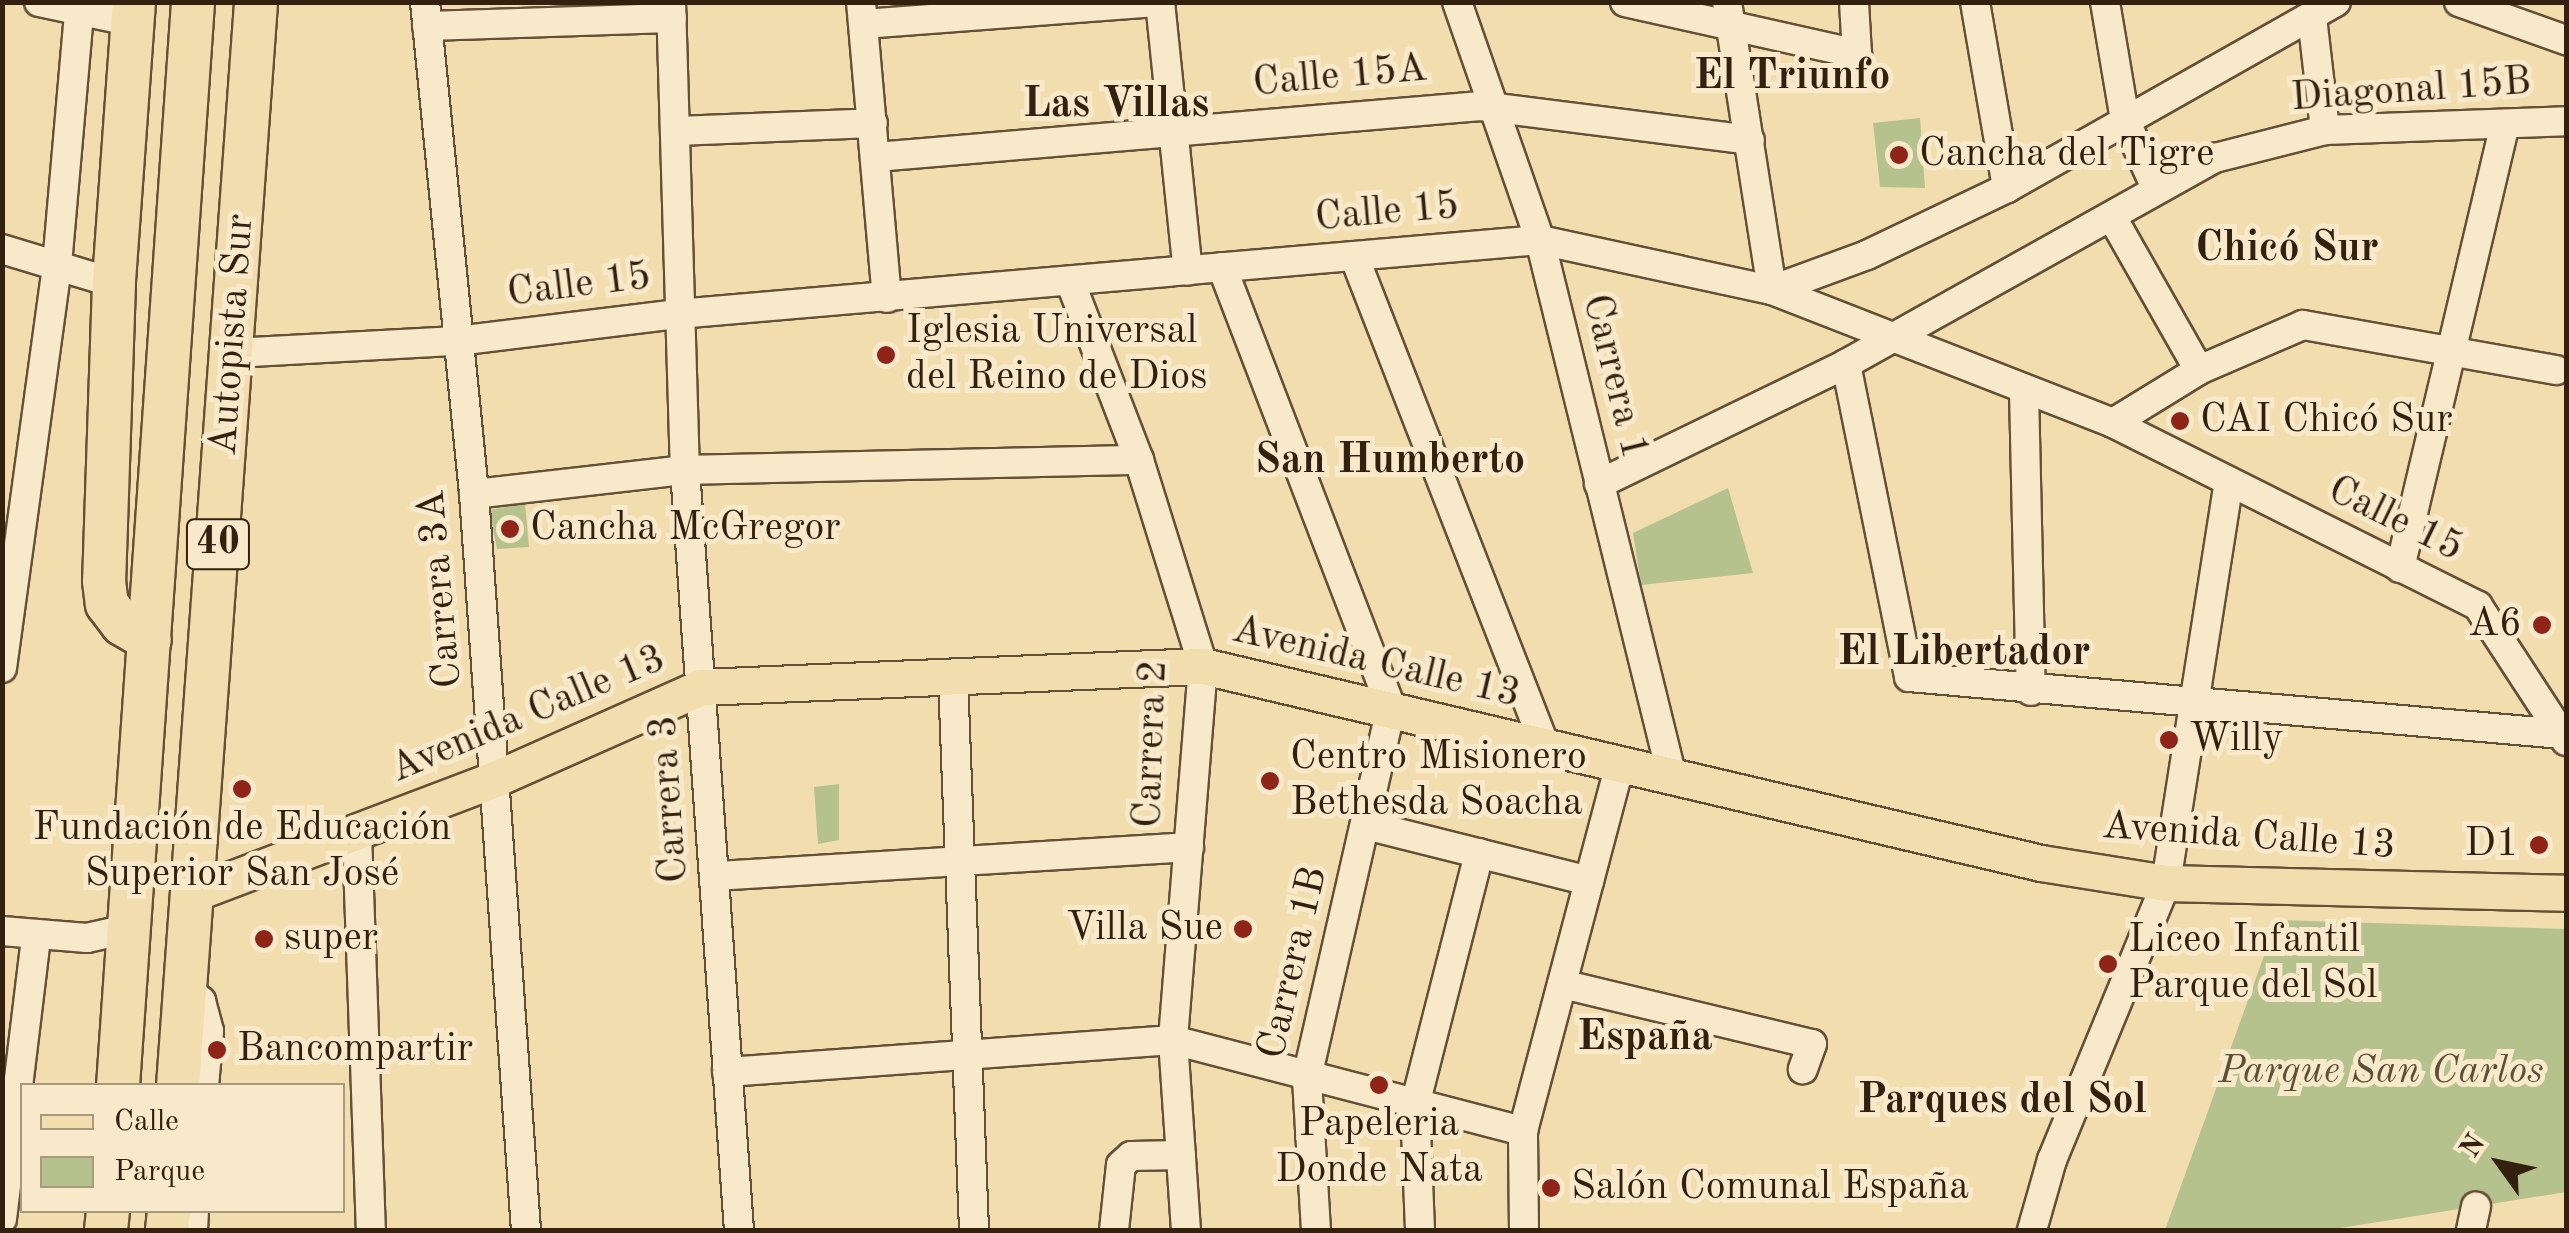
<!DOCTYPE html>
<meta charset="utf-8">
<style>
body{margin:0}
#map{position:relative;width:2569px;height:1233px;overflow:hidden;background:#f2ddae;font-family:"Old Standard TT",serif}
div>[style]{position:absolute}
.green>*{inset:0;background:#b5c28e}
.roads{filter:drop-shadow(2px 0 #644f37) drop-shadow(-2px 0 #644f37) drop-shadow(0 2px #644f37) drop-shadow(0 -2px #644f37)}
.minor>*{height:28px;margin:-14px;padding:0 14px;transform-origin:14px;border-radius:14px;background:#f7e9ca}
.major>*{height:35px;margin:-17.5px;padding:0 17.5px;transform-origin:17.5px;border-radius:17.5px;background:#f2ddae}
.highway>*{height:42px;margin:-21px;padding:0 21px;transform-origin:21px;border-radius:21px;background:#f2ddae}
.dots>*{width:28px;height:28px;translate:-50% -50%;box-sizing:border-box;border:5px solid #f7e9ca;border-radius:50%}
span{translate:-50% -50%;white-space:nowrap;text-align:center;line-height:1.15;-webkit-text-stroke:10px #f7e9ca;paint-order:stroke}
.shield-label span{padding:2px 8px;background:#f7e9ca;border:2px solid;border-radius:8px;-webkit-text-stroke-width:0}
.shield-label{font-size:38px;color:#34200f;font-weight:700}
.street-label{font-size:40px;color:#34200f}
.poi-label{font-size:40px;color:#34200f}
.left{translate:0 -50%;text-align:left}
.right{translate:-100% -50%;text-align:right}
.park-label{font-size:40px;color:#5b5135;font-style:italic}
.neighbourhood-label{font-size:42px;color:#34200f;font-weight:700}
.frame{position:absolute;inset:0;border:5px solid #34200f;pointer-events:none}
.legend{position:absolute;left:20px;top:1083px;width:325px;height:130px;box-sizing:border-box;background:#f7e9ca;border:2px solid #a9997f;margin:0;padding:12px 18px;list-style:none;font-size:30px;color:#34200f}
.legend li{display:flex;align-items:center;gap:20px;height:50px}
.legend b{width:50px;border:2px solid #a9997f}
.north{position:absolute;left:2449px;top:1113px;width:100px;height:100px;-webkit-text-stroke:8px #f7e9ca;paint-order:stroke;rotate:303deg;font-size:28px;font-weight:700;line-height:40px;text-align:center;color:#34200f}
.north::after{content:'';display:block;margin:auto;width:35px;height:45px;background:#34200f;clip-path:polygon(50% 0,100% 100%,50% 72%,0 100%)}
</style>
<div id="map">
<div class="green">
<div style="clip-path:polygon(1920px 118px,1925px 188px,1880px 187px,1873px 123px)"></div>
<div style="clip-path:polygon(1728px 488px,1753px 573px,1641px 585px,1633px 533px)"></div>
<div style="clip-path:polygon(525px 504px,529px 547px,497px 549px,489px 510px)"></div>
<div style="clip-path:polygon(839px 784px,839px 840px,818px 844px,814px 787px)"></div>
<div style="clip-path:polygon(2277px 920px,2566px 929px,2566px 1192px,2328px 1230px,2165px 1230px)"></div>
</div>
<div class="roads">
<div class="minor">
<div style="left:39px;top:2px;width:96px;rotate:12deg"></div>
<div style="left:425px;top:2px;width:494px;rotate:84.3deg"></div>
<div style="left:474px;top:494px;width:738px;rotate:85.96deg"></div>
<div style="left:671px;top:2px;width:468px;rotate:88.3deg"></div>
<div style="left:685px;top:470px;width:762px;rotate:85.94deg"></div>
<div style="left:861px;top:2px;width:297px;rotate:85deg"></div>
<div style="left:1160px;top:2px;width:270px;rotate:84.1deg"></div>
<div style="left:1457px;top:2px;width:252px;rotate:70.8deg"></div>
<div style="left:1540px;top:240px;width:553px;rotate:76.19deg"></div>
<div style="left:1625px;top:2px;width:238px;rotate:12.6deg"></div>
<div style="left:1857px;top:54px;width:52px;rotate:-93.3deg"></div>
<div style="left:1727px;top:2px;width:291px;rotate:81.1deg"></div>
<div style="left:1772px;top:290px;width:101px;rotate:-20.2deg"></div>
<div style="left:1867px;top:255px;width:155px;rotate:-25.6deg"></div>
<div style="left:2007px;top:188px;width:378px;rotate:-29.5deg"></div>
<div style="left:1975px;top:2px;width:189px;rotate:80.2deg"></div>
<div style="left:2105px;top:2px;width:120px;rotate:80.4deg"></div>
<div style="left:2125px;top:120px;width:75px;rotate:65.5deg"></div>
<div style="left:2459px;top:2px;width:114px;rotate:19.6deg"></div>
<div style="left:2312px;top:17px;width:114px;rotate:83.4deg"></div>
<div style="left:864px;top:24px;width:296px;rotate:-4.3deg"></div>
<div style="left:427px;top:26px;width:245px;rotate:-1.9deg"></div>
<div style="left:677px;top:131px;width:196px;rotate:-2.3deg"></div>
<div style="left:876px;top:157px;width:607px;rotate:-4.82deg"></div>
<div style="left:1481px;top:106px;width:271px;rotate:7.2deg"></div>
<div style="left:2112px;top:217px;width:176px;rotate:60.4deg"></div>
<div style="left:2px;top:249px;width:117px;rotate:16.9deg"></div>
<div style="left:1354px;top:256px;width:526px;rotate:68.7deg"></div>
<div style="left:1222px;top:267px;width:472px;rotate:69deg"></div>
<div style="left:1391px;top:708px;width:380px;rotate:102.8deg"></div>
<div style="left:1307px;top:1079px;width:151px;rotate:86.6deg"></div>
<div style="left:1070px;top:281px;width:192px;rotate:68.9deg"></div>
<div style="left:1139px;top:460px;width:216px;rotate:72.7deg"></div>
<div style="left:1203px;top:666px;width:375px;rotate:94.6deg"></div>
<div style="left:1173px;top:1040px;width:190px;rotate:86.1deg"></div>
<div style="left:233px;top:353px;width:224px;rotate:-3.1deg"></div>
<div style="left:457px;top:341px;width:223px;rotate:-7deg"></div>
<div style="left:678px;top:314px;width:865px;rotate:-4.91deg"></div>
<div style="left:1540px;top:240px;width:237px;rotate:12.2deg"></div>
<div style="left:1772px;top:290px;width:366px;rotate:21.3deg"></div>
<div style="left:2113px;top:423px;width:408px;rotate:26.6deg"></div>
<div style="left:2478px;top:606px;width:161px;rotate:56.9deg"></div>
<div style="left:1846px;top:364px;width:319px;rotate:78.6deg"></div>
<div style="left:1909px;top:677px;width:655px;rotate:4.99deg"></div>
<div style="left:2024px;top:391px;width:300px;rotate:88.7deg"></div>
<div style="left:2113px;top:423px;width:101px;rotate:-31.6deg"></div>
<div style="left:2199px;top:370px;width:113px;rotate:-23.4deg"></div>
<div style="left:2303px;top:325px;width:257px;rotate:10.1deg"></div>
<div style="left:1599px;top:484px;width:275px;rotate:-25.9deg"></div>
<div style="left:1846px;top:364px;width:423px;rotate:-29.2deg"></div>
<div style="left:2215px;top:158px;width:114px;rotate:-14.3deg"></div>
<div style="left:2325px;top:130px;width:241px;rotate:-2.1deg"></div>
<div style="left:474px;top:494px;width:212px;rotate:-6.5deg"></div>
<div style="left:685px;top:470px;width:454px;rotate:-1.3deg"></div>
<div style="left:2400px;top:568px;width:456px;rotate:-76.7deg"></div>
<div style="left:2px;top:668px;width:407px;rotate:-82.2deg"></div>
<div style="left:57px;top:265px;width:264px;rotate:-85deg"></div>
<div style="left:953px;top:678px;width:552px;rotate:87.82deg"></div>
<div style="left:1366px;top:825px;width:230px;rotate:14.1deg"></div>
<div style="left:357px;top:833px;width:397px;rotate:88deg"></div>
<div style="left:716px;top:876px;width:474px;rotate:-3.5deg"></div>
<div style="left:2px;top:931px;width:85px;rotate:4.7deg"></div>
<div style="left:87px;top:938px;width:45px;rotate:-12.8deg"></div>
<div style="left:1562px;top:984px;width:257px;rotate:13.5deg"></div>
<div style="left:1812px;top:1044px;width:27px;rotate:110deg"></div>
<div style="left:185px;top:988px;width:21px;rotate:39deg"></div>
<div style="left:201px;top:1001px;width:31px;rotate:75deg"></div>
<div style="left:209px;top:1031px;width:55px;rotate:95.2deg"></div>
<div style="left:727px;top:1072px;width:447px;rotate:-4.1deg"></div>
<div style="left:1173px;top:1040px;width:362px;rotate:14.6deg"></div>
<div style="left:2px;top:1219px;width:283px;rotate:-83.1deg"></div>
<div style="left:193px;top:1230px;width:20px;rotate:-87deg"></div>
<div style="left:1114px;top:1230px;width:65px;rotate:-83.9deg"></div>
<div style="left:1121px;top:1165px;width:13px;rotate:-42deg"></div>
<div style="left:1131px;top:1156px;width:50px;rotate:-1.1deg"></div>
<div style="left:1420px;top:1230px;width:125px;rotate:-92.3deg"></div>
<div style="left:1415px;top:1105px;width:260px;rotate:-75.7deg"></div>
<div style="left:1524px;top:1230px;width:99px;rotate:-90.6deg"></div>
<div style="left:1523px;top:1131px;width:379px;rotate:-75.2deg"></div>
<div style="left:2032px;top:1230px;width:73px;rotate:-74.1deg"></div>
<div style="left:2052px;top:1160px;width:300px;rotate:-67.6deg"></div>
<div style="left:2166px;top:883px;width:406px;rotate:-81.1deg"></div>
<div style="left:2471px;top:1230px;width:24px;rotate:-78deg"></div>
</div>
<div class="major">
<div style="left:192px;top:894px;width:326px;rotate:-20.8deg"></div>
<div style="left:497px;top:778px;width:223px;rotate:-24deg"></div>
<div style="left:701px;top:687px;width:502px;rotate:-2.4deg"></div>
<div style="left:1203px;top:666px;width:861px;rotate:13.23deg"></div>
<div style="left:2041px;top:863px;width:127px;rotate:9.1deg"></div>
<div style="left:2166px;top:883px;width:400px;rotate:1.4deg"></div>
</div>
<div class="highway">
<div style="left:134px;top:2px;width:282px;rotate:94.1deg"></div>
<div style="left:114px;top:283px;width:298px;rotate:91.9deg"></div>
<div style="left:104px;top:581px;width:23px;rotate:83deg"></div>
<div style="left:107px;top:604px;width:25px;rotate:53deg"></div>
<div style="left:122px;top:624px;width:32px;rotate:30deg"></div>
<div style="left:118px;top:1086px;width:1087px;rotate:-86.04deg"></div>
<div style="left:178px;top:1086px;width:1087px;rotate:-85.88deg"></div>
<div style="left:106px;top:1230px;width:20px;rotate:-84deg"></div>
<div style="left:167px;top:1230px;width:20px;rotate:-84deg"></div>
</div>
</div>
<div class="dots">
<div style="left:1899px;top:155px;background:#8f2418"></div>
<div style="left:886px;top:355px;background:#8f2418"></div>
<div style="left:2180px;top:421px;background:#8f2418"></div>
<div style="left:510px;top:529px;background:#8f2418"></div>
<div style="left:2542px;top:625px;background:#8f2418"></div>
<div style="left:2169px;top:740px;background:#8f2418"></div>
<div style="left:1270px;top:781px;background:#8f2418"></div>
<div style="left:242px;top:789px;background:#8f2418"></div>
<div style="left:2539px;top:845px;background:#8f2418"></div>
<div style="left:1243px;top:929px;background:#8f2418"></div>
<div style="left:264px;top:939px;background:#8f2418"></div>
<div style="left:2108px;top:964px;background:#8f2418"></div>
<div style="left:217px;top:1050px;background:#8f2418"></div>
<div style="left:1379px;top:1085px;background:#8f2418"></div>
<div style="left:1551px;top:1188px;background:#8f2418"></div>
</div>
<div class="shield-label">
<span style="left:218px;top:544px">40</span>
</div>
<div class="street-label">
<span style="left:1340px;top:77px;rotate:-5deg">Calle 15A</span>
<span style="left:2411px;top:91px;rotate:-4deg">Diagonal 15B</span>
<span style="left:1387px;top:213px;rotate:-5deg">Calle 15</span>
<span style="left:579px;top:286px;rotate:-7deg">Calle 15</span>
<span style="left:233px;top:335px;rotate:-86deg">Autopista Sur</span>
<span style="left:1614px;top:377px;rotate:76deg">Carrera 1</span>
<span style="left:2395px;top:520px;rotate:26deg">Calle 15</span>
<span style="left:441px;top:589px;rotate:-95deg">Carrera 3A</span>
<span style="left:1376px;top:663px;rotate:13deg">Avenida Calle 13</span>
<span style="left:528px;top:715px;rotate:-23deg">Avenida Calle 13</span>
<span style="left:1152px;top:744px;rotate:-88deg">Carrera 2</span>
<span style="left:670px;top:799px;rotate:-94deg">Carrera 3</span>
<span style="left:2249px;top:837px;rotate:4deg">Avenida Calle 13</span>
<span style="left:1294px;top:963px;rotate:-77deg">Carrera 1B</span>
</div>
<div class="poi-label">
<span class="left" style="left:1919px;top:155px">Cancha del Tigre</span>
<span class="left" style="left:906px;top:355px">Iglesia Universal<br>del Reino de Dios</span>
<span class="left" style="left:2200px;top:421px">CAI Chicó Sur</span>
<span class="left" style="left:530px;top:529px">Cancha McGregor</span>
<span class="right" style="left:2522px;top:625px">A6</span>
<span class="left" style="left:2189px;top:740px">Willy</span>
<span class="left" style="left:1290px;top:781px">Centro Misionero<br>Bethesda Soacha</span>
<span style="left:242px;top:852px">Fundación de Educación<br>Superior San José</span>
<span class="right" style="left:2519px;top:845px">D1</span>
<span class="right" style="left:1223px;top:929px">Villa Sue</span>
<span class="left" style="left:284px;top:939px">super</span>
<span class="left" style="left:2128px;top:964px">Liceo Infantil<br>Parque del Sol</span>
<span class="left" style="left:237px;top:1050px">Bancompartir</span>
<span style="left:1379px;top:1148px">Papeleria<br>Donde Nata</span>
<span class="left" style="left:1571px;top:1188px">Salón Comunal España</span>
</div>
<div class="park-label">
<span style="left:2381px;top:1072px">Parque San Carlos</span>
</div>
<div class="neighbourhood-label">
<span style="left:1792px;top:77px">El Triunfo</span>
<span style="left:1116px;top:105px">Las Villas</span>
<span style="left:2287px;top:249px">Chicó Sur</span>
<span style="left:1390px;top:461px">San Humberto</span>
<span style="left:1964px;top:653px">El Libertador</span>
<span style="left:1645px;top:1038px">España</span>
<span style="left:2002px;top:1101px">Parques del Sol</span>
</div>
<div class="frame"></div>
<ul class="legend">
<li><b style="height:12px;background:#f2ddae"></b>Calle</li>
<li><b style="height:28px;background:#b5c28e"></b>Parque</li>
</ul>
<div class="north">N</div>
</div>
